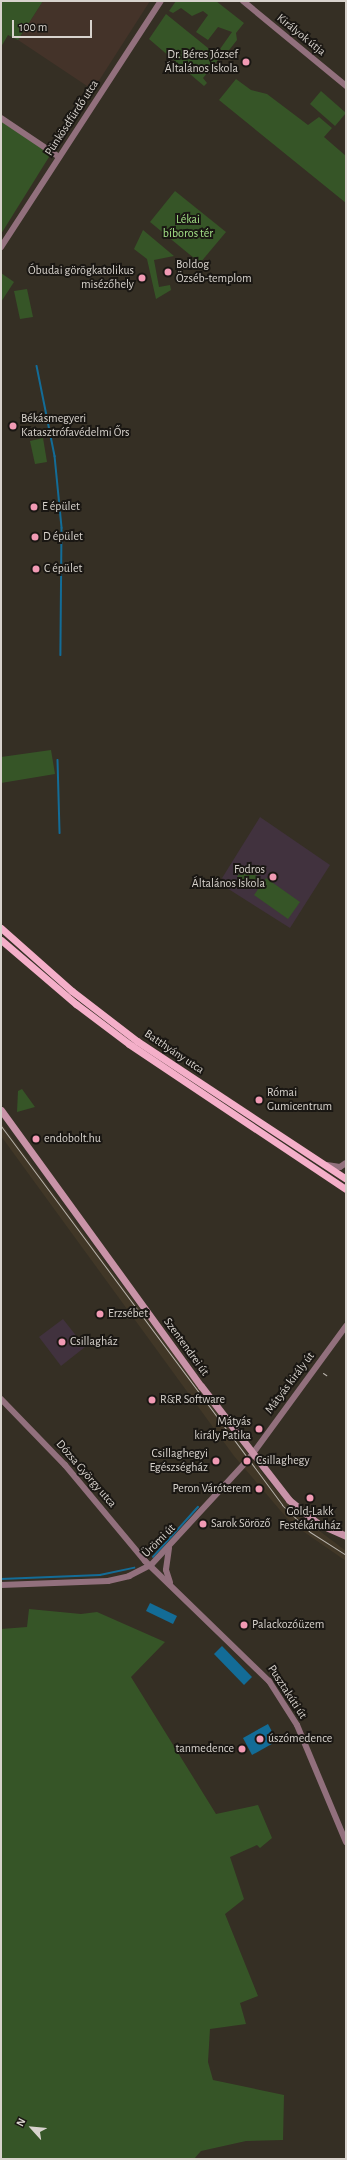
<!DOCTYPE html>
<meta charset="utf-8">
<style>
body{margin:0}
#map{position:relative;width:347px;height:2160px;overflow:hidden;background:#352f24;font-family:"Alegreya Sans",sans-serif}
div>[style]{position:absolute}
.built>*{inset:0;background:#413727}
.industrial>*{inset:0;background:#443329}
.education>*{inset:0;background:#41323e}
.green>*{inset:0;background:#365527}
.water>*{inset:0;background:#136c97}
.stream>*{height:1.5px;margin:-0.75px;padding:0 0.75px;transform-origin:0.75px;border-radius:0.75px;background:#136c97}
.tertiary>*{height:6px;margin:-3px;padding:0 3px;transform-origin:3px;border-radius:3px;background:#92707d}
.secondary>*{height:7px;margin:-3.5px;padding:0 3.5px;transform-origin:3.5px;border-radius:3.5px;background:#c993a8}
.primary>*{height:7px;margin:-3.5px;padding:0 3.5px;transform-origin:3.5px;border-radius:3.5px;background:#f4afc9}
.tram>*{height:1px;margin:-0.5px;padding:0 0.5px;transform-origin:0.5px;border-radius:0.5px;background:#b8b3ac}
.dots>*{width:11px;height:11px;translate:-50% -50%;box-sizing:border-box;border:2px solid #1a1713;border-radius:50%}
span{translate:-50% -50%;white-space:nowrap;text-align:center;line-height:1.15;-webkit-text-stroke:4px #1a1713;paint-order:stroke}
.street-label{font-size:12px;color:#d8d3cd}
.poi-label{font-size:12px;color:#d8d3cd}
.right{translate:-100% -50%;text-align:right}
.left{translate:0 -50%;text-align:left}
.park-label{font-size:12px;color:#a3e087}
.frame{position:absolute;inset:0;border:2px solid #d8d3cd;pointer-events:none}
.north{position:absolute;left:12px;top:2108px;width:40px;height:40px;-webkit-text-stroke:3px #1a1713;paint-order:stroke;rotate:297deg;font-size:11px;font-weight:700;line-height:16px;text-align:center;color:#d8d3cd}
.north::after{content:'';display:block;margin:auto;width:14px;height:18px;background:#d8d3cd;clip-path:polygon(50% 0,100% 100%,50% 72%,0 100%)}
.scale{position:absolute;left:12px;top:20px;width:80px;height:18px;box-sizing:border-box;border:2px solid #d8d3cd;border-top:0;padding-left:5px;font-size:12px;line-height:14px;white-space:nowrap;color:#d8d3cd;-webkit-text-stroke:3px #1a1713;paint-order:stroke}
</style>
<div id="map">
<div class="built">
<div style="clip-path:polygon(1px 1123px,269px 1482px,297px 1514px,346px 1551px,346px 1561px,291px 1523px,234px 1456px,1px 1136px)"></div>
</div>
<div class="industrial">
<div style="clip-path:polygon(43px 1px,150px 1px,93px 90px,18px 40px)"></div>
</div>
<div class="education">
<div style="clip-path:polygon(260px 817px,330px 865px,290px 928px,219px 883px)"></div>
<div style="clip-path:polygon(63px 1319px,85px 1347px,61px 1366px,39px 1337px)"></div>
</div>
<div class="green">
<div style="clip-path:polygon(1px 1px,43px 1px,18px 40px,8px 35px,1px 47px)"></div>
<div style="clip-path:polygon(176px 1px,216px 1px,244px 23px,236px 33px,237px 40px,226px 54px,220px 49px,232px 32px,218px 27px,208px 40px,196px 32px,208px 15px,203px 11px,192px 16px,181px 8px,173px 13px,169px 11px)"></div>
<div style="clip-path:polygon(166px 14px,208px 48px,218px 60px,203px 78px,207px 83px,204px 86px,149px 39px)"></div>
<div style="clip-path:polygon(236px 79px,251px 90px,267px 94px,308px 125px,319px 117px,332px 128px,324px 137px,346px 156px,346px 203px,219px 100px)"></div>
<div style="clip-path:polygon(321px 91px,346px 113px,335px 126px,310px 104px)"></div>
<div style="clip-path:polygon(1px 121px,48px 152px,49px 157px,1px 234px)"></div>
<div style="clip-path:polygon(175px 191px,226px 232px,200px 263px,150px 222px)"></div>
<div style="clip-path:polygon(143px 230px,174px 256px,154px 260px,159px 287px,170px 285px,171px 290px,156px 299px,147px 259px,134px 249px)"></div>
<div style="clip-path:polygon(1px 273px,14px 282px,1px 302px)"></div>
<div style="clip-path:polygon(27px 289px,33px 317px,20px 319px,14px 291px)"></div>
<div style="clip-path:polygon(43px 438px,47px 462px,35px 464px,30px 441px)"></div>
<div style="clip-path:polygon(51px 750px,55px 774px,1px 783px,1px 757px)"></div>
<div style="clip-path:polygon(244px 867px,261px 879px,255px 889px,237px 877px)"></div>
<div style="clip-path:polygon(266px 878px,300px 902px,288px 919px,254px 895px)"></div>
<div style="clip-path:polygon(22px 1089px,35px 1107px,17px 1112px,18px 1091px)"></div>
<div style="clip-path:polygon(29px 1609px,81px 1614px,97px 1612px,165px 1642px,131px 1677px,216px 1814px,258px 1805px,272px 1838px,260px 1848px,257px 1845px,230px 1857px,244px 1899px,225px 1914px,258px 1996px,240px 2003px,246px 2024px,210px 2029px,208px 2062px,213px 2080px,284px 2095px,283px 2140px,246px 2141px,201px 2151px,194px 2159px,1px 2159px,1px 1629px,27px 1627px)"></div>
</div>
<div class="water">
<div style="clip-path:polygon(150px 1603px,177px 1616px,173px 1624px,146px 1611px)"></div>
<div style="clip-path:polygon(222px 1646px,252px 1677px,244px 1685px,214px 1654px)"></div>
<div style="clip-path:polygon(268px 1724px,277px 1741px,252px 1755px,243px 1738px)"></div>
</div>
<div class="stream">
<div style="left:37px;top:366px;width:92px;rotate:78.7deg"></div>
<div style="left:55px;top:456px;width:72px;rotate:84.4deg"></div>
<div style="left:62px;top:528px;width:127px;rotate:90.5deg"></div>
<div style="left:58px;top:760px;width:73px;rotate:88.4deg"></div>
<div style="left:153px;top:1557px;width:67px;rotate:-48deg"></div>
<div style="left:1px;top:1579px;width:99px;rotate:-2.3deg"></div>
<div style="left:100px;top:1575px;width:35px;rotate:-12deg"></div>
</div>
<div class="tertiary">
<div style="left:243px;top:1px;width:134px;rotate:39.5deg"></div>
<div style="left:1px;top:118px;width:70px;rotate:33.9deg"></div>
<div style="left:1px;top:247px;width:293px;rotate:-57deg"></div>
<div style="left:327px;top:1165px;width:13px;rotate:9deg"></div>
<div style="left:340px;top:1167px;width:7px;rotate:-34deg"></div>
<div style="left:1px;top:1399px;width:92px;rotate:45.9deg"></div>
<div style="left:65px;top:1465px;width:125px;rotate:50.2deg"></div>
<div style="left:145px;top:1561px;width:173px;rotate:44.1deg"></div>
<div style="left:269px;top:1681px;width:52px;rotate:57.5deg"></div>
<div style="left:297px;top:1725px;width:127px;rotate:67.3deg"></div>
<div style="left:169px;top:1548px;width:22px;rotate:98deg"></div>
<div style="left:166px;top:1570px;width:13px;rotate:72deg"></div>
<div style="left:1px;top:1585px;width:107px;rotate:-2.1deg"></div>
<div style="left:108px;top:1581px;width:22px;rotate:-13deg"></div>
<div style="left:129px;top:1576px;width:25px;rotate:-27deg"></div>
<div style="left:151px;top:1565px;width:143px;rotate:-47.3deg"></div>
<div style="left:248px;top:1460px;width:166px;rotate:-53.8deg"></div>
</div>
<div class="secondary">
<div style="left:1px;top:1110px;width:341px;rotate:54.1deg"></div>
<div style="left:201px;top:1386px;width:144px;rotate:52.3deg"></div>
<div style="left:289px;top:1500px;width:36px;rotate:39deg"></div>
<div style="left:317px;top:1523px;width:32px;rotate:24deg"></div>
</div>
<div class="primary">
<div style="left:1px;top:928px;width:95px;rotate:41.6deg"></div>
<div style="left:72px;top:991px;width:82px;rotate:37.6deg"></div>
<div style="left:137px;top:1041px;width:250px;rotate:33.4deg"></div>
<div style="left:1px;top:940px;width:99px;rotate:40.5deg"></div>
<div style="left:76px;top:1004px;width:66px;rotate:37deg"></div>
<div style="left:129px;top:1044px;width:261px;rotate:33.8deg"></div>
</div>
<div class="tram">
<div style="left:1px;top:1126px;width:472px;rotate:53.4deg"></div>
<div style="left:282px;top:1505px;width:39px;rotate:44deg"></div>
<div style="left:310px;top:1532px;width:43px;rotate:32.6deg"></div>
<div style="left:323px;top:1373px;width:4px;rotate:34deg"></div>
</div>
<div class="dots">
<div style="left:246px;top:62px;background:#f19ab4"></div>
<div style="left:168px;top:272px;background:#f19ab4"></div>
<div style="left:142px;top:278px;background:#f19ab4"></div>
<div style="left:13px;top:426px;background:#f19ab4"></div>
<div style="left:34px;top:507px;background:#f19ab4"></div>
<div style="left:35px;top:537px;background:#f19ab4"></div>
<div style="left:36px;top:569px;background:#f19ab4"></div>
<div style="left:273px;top:877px;background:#f19ab4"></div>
<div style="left:259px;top:1100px;background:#f19ab4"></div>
<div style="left:36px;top:1139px;background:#f19ab4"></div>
<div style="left:100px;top:1314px;background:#f19ab4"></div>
<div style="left:62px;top:1342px;background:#f19ab4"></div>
<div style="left:152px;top:1400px;background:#f19ab4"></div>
<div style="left:259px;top:1429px;background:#f19ab4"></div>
<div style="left:216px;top:1461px;background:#f19ab4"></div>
<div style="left:247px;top:1461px;background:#f19ab4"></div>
<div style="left:259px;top:1489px;background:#f19ab4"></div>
<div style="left:310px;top:1498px;background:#f19ab4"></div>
<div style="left:203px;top:1524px;background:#f19ab4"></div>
<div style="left:244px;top:1625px;background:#f19ab4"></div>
<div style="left:260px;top:1739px;background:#f19ab4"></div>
<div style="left:242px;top:1749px;background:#f19ab4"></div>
</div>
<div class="street-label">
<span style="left:301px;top:35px;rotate:39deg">Királyok útja</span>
<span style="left:72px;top:118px;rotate:-57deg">Pünkösdfürdő utca</span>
<span style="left:174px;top:1052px;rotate:34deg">Batthyány utca</span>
<span style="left:186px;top:1347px;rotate:54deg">Szentendrei út</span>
<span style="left:290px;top:1383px;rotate:-53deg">Mátyás király út</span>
<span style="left:86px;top:1474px;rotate:49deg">Dózsa György utca</span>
<span style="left:159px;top:1541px;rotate:-45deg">Ürömi út</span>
<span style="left:287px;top:1692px;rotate:57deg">Pusztakúti út</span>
</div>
<div class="poi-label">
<span class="right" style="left:238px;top:62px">Dr. Béres József<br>Általános Iskola</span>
<span class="left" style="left:176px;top:272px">Boldog<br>Özséb-templom</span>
<span class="right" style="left:134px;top:278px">Óbudai görögkatolikus<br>misézőhely</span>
<span class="left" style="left:21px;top:426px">Békásmegyeri<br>Katasztrófavédelmi Őrs</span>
<span class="left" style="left:42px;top:507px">E épület</span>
<span class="left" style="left:43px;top:537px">D épület</span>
<span class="left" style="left:44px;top:569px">C épület</span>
<span class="right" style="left:265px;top:877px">Fodros<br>Általános Iskola</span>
<span class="left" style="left:267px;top:1100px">Római<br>Gumicentrum</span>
<span class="left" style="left:44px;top:1139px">endobolt.hu</span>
<span class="left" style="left:108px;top:1314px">Erzsébet</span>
<span class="left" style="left:70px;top:1342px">Csillagház</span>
<span class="left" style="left:160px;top:1400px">R&amp;R Software</span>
<span class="right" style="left:251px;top:1429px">Mátyás<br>király Patika</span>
<span class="right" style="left:208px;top:1461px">Csillaghegyi<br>Egészségház</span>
<span class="left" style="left:256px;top:1461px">Csillaghegy</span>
<span class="right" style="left:251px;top:1489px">Peron Váróterem</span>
<span style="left:310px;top:1519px">Gold-Lakk<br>Festékáruház</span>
<span class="left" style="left:211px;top:1524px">Sarok Söröző</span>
<span class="left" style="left:252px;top:1625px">Palackozóüzem</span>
<span class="left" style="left:268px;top:1739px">úszómedence</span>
<span class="right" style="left:234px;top:1749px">tanmedence</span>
</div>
<div class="park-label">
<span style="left:188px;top:227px">Lékai<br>bíboros tér</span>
</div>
<div class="frame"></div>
<div class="north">N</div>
<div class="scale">100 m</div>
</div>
